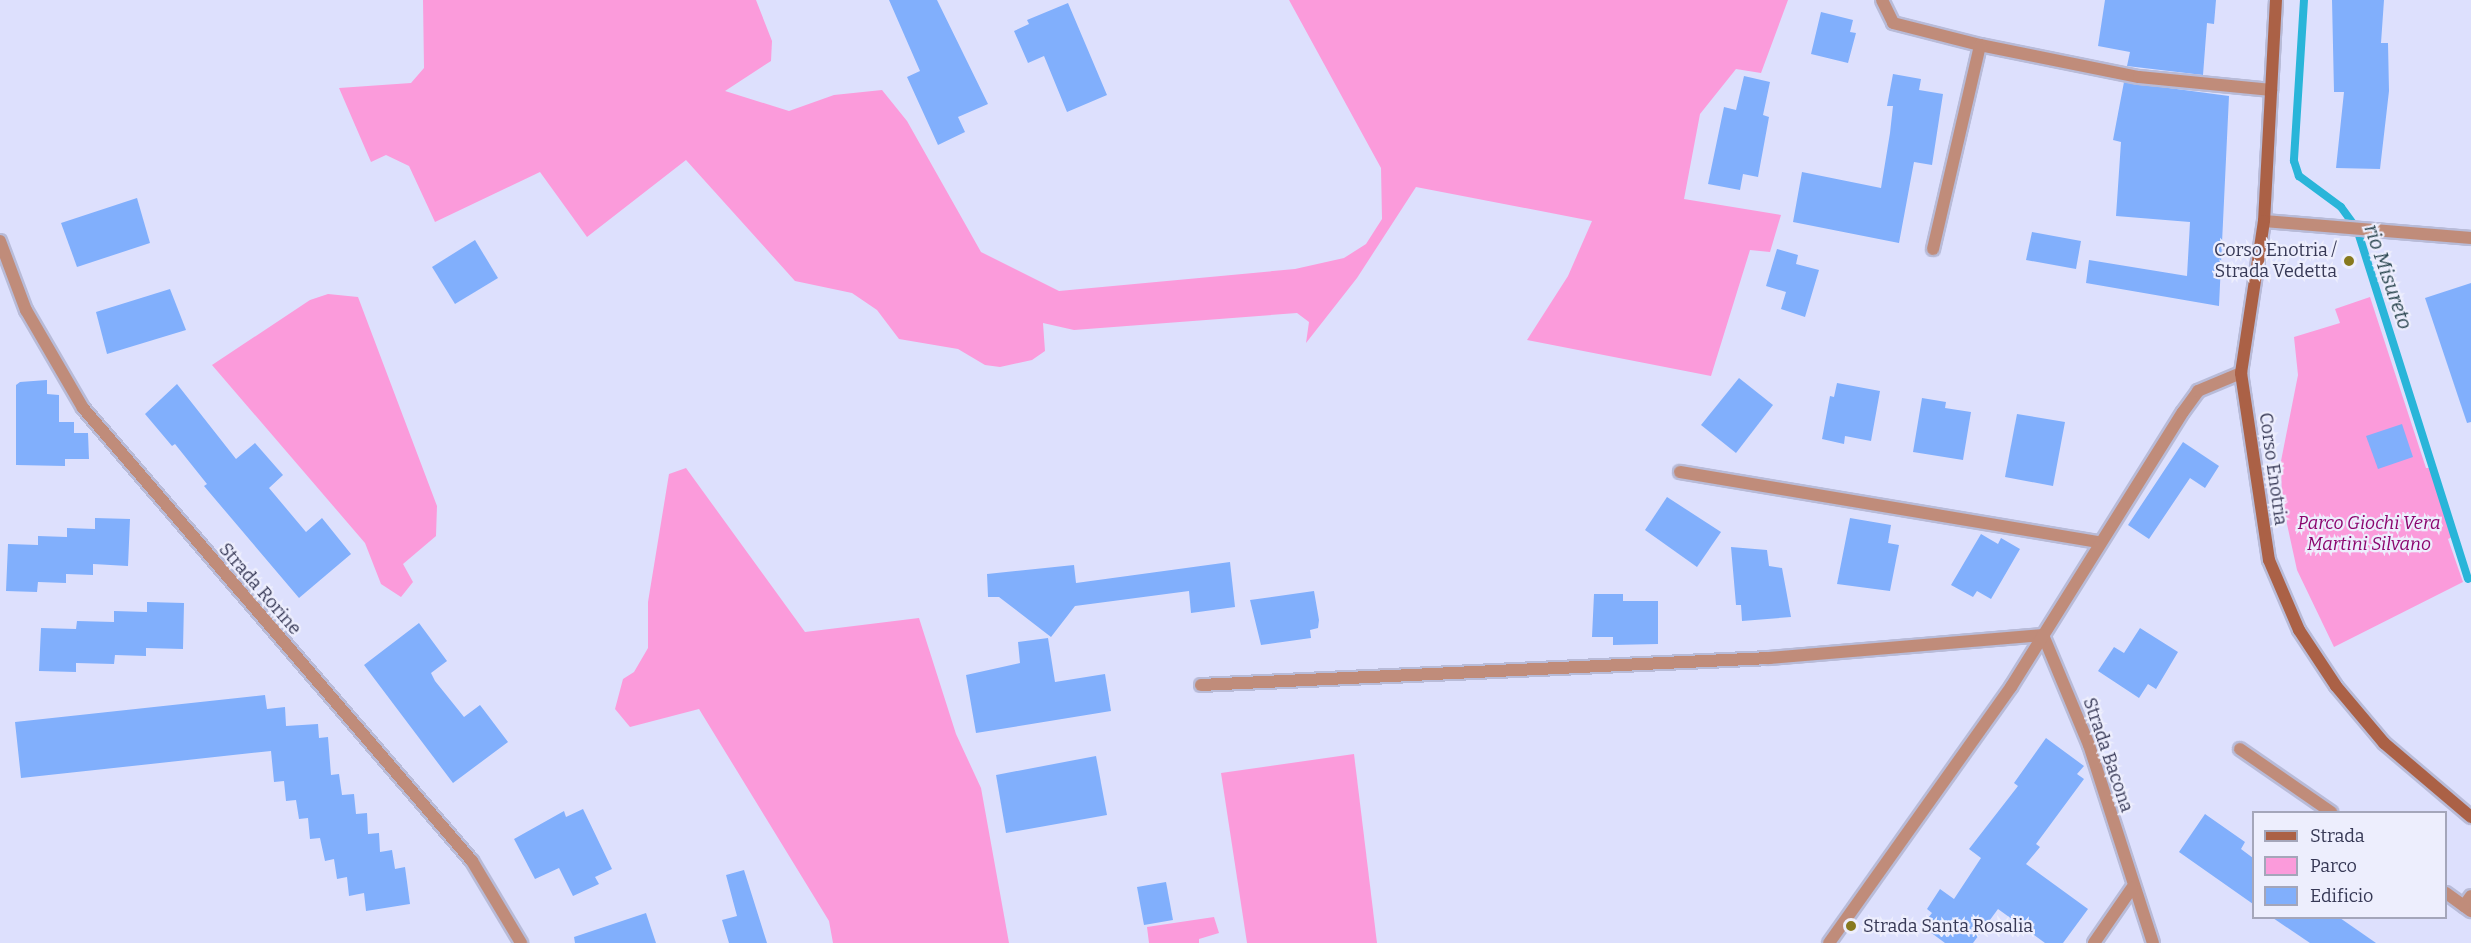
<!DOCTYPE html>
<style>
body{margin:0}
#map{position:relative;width:2471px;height:943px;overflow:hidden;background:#dde0fd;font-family:Bitter,serif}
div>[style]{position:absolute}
.green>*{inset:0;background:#fb9bdb}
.stream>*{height:8px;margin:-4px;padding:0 4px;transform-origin:4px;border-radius:4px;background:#29b5d9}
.building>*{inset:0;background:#81affc}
.roads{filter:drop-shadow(2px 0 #b8bbd8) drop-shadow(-2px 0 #b8bbd8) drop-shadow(0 2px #b8bbd8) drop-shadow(0 -2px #b8bbd8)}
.minor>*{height:12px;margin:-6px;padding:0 6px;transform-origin:6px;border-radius:6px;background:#c08c7a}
.secondary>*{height:12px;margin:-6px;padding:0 6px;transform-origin:6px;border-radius:6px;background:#ab6146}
.dots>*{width:16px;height:16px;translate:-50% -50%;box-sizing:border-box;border:3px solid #edeefd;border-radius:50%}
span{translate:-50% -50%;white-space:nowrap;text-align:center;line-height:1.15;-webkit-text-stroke:4.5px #edeefd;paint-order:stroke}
.poi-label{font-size:18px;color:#373956}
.right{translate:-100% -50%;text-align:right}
.left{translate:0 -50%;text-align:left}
.street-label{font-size:18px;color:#373956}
.park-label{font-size:18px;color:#8b056e;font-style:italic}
.water-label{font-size:20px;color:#2a464f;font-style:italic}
.legend{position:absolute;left:2252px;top:811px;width:195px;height:108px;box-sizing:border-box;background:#edeefd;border:2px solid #a4a6ba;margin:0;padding:8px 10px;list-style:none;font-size:18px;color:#373956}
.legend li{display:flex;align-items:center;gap:12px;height:30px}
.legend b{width:30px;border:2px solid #a4a6ba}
</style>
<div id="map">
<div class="green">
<div style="clip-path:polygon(423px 0,756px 0,772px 41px,771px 61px,725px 91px,789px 111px,834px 95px,882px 90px,907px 121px,981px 252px,1059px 291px,1295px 269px,1344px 258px,1366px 244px,1382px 219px,1381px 168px,1289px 0,1788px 0,1761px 73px,1736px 69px,1700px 114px,1684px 199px,1781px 215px,1770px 252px,1750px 250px,1711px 376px,1527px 340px,1568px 276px,1592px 221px,1416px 187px,1357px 278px,1306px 343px,1309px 322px,1297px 313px,1074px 330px,1043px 323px,1045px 351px,1032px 360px,1000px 367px,985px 365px,958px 349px,899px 339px,877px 310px,852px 293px,795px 281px,686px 160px,587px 237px,540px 172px,435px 222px,409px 166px,386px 155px,371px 162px,339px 88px,411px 83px,424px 68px)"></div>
<div style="clip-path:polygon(328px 294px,358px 297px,437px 506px,436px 536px,403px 564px,413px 582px,401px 597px,381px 584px,365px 543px,212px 365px,310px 300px)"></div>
<div style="clip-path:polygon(2370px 297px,2426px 468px,2431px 468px,2452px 537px,2448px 539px,2463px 582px,2334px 647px,2297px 570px,2282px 501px,2281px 461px,2298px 375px,2294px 337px,2340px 323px,2335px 309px)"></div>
<div style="clip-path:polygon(686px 468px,805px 632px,919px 618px,956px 734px,981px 788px,1009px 943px,833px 943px,829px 921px,699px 709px,630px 727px,615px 709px,623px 679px,634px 672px,648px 648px,648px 602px,669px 474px)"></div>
<div style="clip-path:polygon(1354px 754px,1377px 943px,1247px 943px,1221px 773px)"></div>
<div style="clip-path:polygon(1214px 917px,1219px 933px,1199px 939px,1199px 943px,1149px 943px,1147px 927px)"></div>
</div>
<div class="stream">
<div style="left:2304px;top:0;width:161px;rotate:93.6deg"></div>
<div style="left:2294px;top:161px;width:16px;rotate:72deg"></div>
<div style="left:2299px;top:176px;width:52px;rotate:36.4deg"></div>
<div style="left:2341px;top:207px;width:27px;rotate:54deg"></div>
<div style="left:2357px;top:229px;width:367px;rotate:72.4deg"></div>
</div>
<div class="building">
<div style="clip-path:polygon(889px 0,937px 0,988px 104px,958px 117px,965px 132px,938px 145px,907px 77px,920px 71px)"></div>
<div style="clip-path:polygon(2105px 0,2216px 0,2214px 24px,2207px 23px,2203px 75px,2127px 66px,2130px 52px,2098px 46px)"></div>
<div style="clip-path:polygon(2332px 0,2384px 0,2381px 43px,2388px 43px,2389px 91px,2380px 169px,2336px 168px,2344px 92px,2334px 92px)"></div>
<div style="clip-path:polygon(1068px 3px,1107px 95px,1067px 112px,1044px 56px,1028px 63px,1014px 31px,1029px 24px,1027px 20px)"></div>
<div style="clip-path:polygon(1821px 12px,1853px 20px,1850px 32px,1856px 33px,1848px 63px,1811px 54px)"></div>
<div style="clip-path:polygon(1893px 74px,1921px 79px,1919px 90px,1943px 94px,1932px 165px,1914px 162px,1899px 243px,1793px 222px,1802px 172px,1881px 188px,1890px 133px,1893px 106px,1887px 106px)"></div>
<div style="clip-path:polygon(1744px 76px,1770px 82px,1763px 115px,1769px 117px,1758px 177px,1743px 174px,1740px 190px,1708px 184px,1724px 107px,1736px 110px)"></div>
<div style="clip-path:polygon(2124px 82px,2229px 96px,2219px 306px,2086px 283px,2089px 260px,2187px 276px,2190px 222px,2116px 216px,2121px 142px,2113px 140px)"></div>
<div style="clip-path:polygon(137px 198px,150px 243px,77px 267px,61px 223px)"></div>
<div style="clip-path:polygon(2032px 232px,2081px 241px,2076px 269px,2026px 260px)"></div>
<div style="clip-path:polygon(475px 240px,498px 278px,455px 304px,432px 267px)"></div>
<div style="clip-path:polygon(1777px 249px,1798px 255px,1796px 264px,1819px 270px,1805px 317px,1781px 309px,1786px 292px,1766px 286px)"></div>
<div style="clip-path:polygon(2471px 283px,2471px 422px,2467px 423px,2425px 298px)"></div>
<div style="clip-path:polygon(170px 289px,186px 330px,107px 354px,96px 312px)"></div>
<div style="clip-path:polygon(1739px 378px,1773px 405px,1736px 453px,1701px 425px)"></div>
<div style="clip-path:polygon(47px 380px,47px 394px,59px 395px,59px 422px,74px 422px,74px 433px,88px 433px,89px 459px,65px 459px,65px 466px,16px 465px,16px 385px,20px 382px)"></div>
<div style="clip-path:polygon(1837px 383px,1880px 391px,1871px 441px,1845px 436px,1844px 444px,1822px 439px,1830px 396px,1834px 397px)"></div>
<div style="clip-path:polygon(177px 384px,236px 459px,255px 443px,283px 475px,269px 488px,306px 532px,322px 518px,351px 554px,299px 598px,204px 486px,207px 484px,175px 444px,172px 446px,145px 414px)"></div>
<div style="clip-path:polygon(1922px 398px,1946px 402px,1945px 408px,1971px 412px,1963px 460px,1913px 452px)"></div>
<div style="clip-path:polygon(2017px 414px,2065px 422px,2053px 486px,2005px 477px)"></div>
<div style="clip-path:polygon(2402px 424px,2413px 457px,2378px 469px,2366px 436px)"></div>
<div style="clip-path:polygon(2183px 442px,2219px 466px,2205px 488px,2190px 478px,2149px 539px,2128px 525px)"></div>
<div style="clip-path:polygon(1667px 497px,1721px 532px,1697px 567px,1645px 530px)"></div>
<div style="clip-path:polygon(95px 518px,130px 519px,128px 566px,93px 564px,93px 575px,66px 574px,66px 583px,38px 582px,37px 592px,6px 591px,8px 544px,38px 545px,38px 536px,67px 537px,67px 528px,95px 529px)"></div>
<div style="clip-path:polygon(1850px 518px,1891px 525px,1888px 543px,1899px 545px,1890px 591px,1837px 584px)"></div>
<div style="clip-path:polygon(1981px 534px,1998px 544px,2001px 538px,2020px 549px,1991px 599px,1977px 591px,1973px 597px,1951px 585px)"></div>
<div style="clip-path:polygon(1731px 547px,1767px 550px,1769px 566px,1782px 568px,1791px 617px,1742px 621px,1741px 605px,1736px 605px)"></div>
<div style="clip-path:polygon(1230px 562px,1235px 607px,1191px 613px,1189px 591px,1075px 606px,1051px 637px,999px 597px,988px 597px,987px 574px,1074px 565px,1076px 583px)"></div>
<div style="clip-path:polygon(1314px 591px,1319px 620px,1318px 628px,1310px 630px,1311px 638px,1261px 645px,1250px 600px)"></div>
<div style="clip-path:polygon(1594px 594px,1623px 594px,1623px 601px,1658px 601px,1658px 644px,1613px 645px,1613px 637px,1592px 637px)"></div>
<div style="clip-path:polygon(147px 602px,184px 603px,183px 649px,146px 648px,146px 656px,115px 655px,114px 664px,76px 663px,76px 672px,39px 671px,41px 628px,76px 629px,77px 621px,114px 622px,114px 611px,147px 612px)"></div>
<div style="clip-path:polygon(419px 623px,447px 661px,431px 673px,435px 681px,464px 717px,480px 705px,508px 742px,453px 783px,364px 665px)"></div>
<div style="clip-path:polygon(2140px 628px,2178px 652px,2156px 689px,2148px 684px,2139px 698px,2098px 671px,2114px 647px,2124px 653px)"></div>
<div style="clip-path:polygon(1048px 638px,1055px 682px,1105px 674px,1111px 711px,976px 733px,966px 675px,1020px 663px,1018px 642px)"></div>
<div style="clip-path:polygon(265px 695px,267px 709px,285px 707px,286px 726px,318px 724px,319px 738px,328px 737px,331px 775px,339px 774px,342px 795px,354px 794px,356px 814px,367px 813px,368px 834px,379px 833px,380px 852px,392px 850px,395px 869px,405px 867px,410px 904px,366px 911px,364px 893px,349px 896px,347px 877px,337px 879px,334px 859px,325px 861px,320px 838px,310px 839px,308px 818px,299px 819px,296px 800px,286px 801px,284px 781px,274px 782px,271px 751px,21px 778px,15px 722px)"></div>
<div style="clip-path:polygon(2046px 738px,2084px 766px,2077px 774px,2084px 779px,2036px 844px,2040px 847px,2026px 864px,2088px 909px,2063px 943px,2045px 943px,1998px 909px,1973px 943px,1945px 943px,1922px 926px,1932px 913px,1927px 909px,1940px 889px,1954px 899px,1981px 858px,1969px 849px,2018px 786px,2014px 783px)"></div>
<div style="clip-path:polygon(1096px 756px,1107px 815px,1006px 833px,996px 775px)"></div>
<div style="clip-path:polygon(583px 809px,612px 869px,595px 877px,599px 884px,573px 896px,559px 868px,535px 879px,514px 839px,564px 811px,566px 817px)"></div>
<div style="clip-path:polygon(2205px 814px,2245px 842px,2241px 849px,2253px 858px,2253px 904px,2179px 852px)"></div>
<div style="clip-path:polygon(744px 870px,767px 943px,729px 943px,722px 920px,737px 916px,726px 875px)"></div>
<div style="clip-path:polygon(1166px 882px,1173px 920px,1144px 925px,1137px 887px)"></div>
<div style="clip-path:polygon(646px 913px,656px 943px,575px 943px,574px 937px)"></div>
<div style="clip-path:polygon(2273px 918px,2340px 918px,2376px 943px,2310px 943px)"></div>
</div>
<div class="roads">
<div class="minor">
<div style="left:1882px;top:0;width:25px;rotate:64deg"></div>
<div style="left:1893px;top:23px;width:90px;rotate:14.2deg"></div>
<div style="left:1980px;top:45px;width:162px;rotate:11.4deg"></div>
<div style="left:2139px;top:77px;width:133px;rotate:5.6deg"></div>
<div style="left:2264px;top:221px;width:208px;rotate:4.7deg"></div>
<div style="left:0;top:241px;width:74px;rotate:69.4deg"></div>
<div style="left:26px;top:310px;width:113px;rotate:59.8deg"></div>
<div style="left:83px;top:408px;width:597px;rotate:49.35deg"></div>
<div style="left:472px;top:861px;width:96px;rotate:59.1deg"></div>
<div style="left:1933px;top:249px;width:209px;rotate:-77deg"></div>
<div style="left:1680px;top:472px;width:426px;rotate:9.5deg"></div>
<div style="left:1201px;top:685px;width:569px;rotate:-2.72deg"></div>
<div style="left:1769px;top:658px;width:275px;rotate:-4.8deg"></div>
<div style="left:2043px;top:635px;width:119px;rotate:67.3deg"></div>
<div style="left:2089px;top:745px;width:208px;rotate:72.1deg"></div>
<div style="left:2240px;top:749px;width:111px;rotate:34.7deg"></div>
<div style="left:2446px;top:893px;width:31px;rotate:36deg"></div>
<div style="left:2464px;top:906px;width:12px;rotate:-55deg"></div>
<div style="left:1829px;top:943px;width:314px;rotate:-54.6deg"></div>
<div style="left:2011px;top:687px;width:324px;rotate:-58deg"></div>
<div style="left:2183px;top:412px;width:26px;rotate:-54deg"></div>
<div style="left:2198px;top:391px;width:47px;rotate:-22.7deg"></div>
<div style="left:2094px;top:943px;width:67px;rotate:-55.4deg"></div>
</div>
<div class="secondary">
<div style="left:2276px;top:0;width:221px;rotate:93.1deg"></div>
<div style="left:2264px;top:221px;width:154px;rotate:98.6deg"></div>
<div style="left:2241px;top:373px;width:189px;rotate:81.5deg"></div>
<div style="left:2269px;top:560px;width:76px;rotate:66.8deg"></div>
<div style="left:2299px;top:630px;width:67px;rotate:56.5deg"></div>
<div style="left:2336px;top:686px;width:75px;rotate:49.9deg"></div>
<div style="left:2384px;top:743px;width:114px;rotate:40.4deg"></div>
</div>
</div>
<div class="dots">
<div style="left:2349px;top:261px;background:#87791e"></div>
<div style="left:1851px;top:926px;background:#87791e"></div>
</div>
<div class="poi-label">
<span class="right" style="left:2337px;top:261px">Corso Enotria /<br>Strada Vedetta</span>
<span class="left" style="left:1863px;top:926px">Strada Santa Rosalia</span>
</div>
<div class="street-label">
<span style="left:2273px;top:469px;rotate:82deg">Corso Enotria</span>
<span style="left:260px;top:589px;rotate:49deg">Strada Rorine</span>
<span style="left:2108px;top:755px;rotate:71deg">Strada Bacona</span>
</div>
<div class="park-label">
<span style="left:2369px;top:534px">Parco Giochi Vera<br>Martini Silvano</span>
</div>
<div class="water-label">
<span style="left:2388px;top:277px;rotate:71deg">rio Misureto</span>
</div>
<ul class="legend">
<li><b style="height:8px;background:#ab6146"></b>Strada</li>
<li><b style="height:16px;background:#fb9bdb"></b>Parco</li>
<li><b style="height:16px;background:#81affc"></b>Edificio</li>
</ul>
</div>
